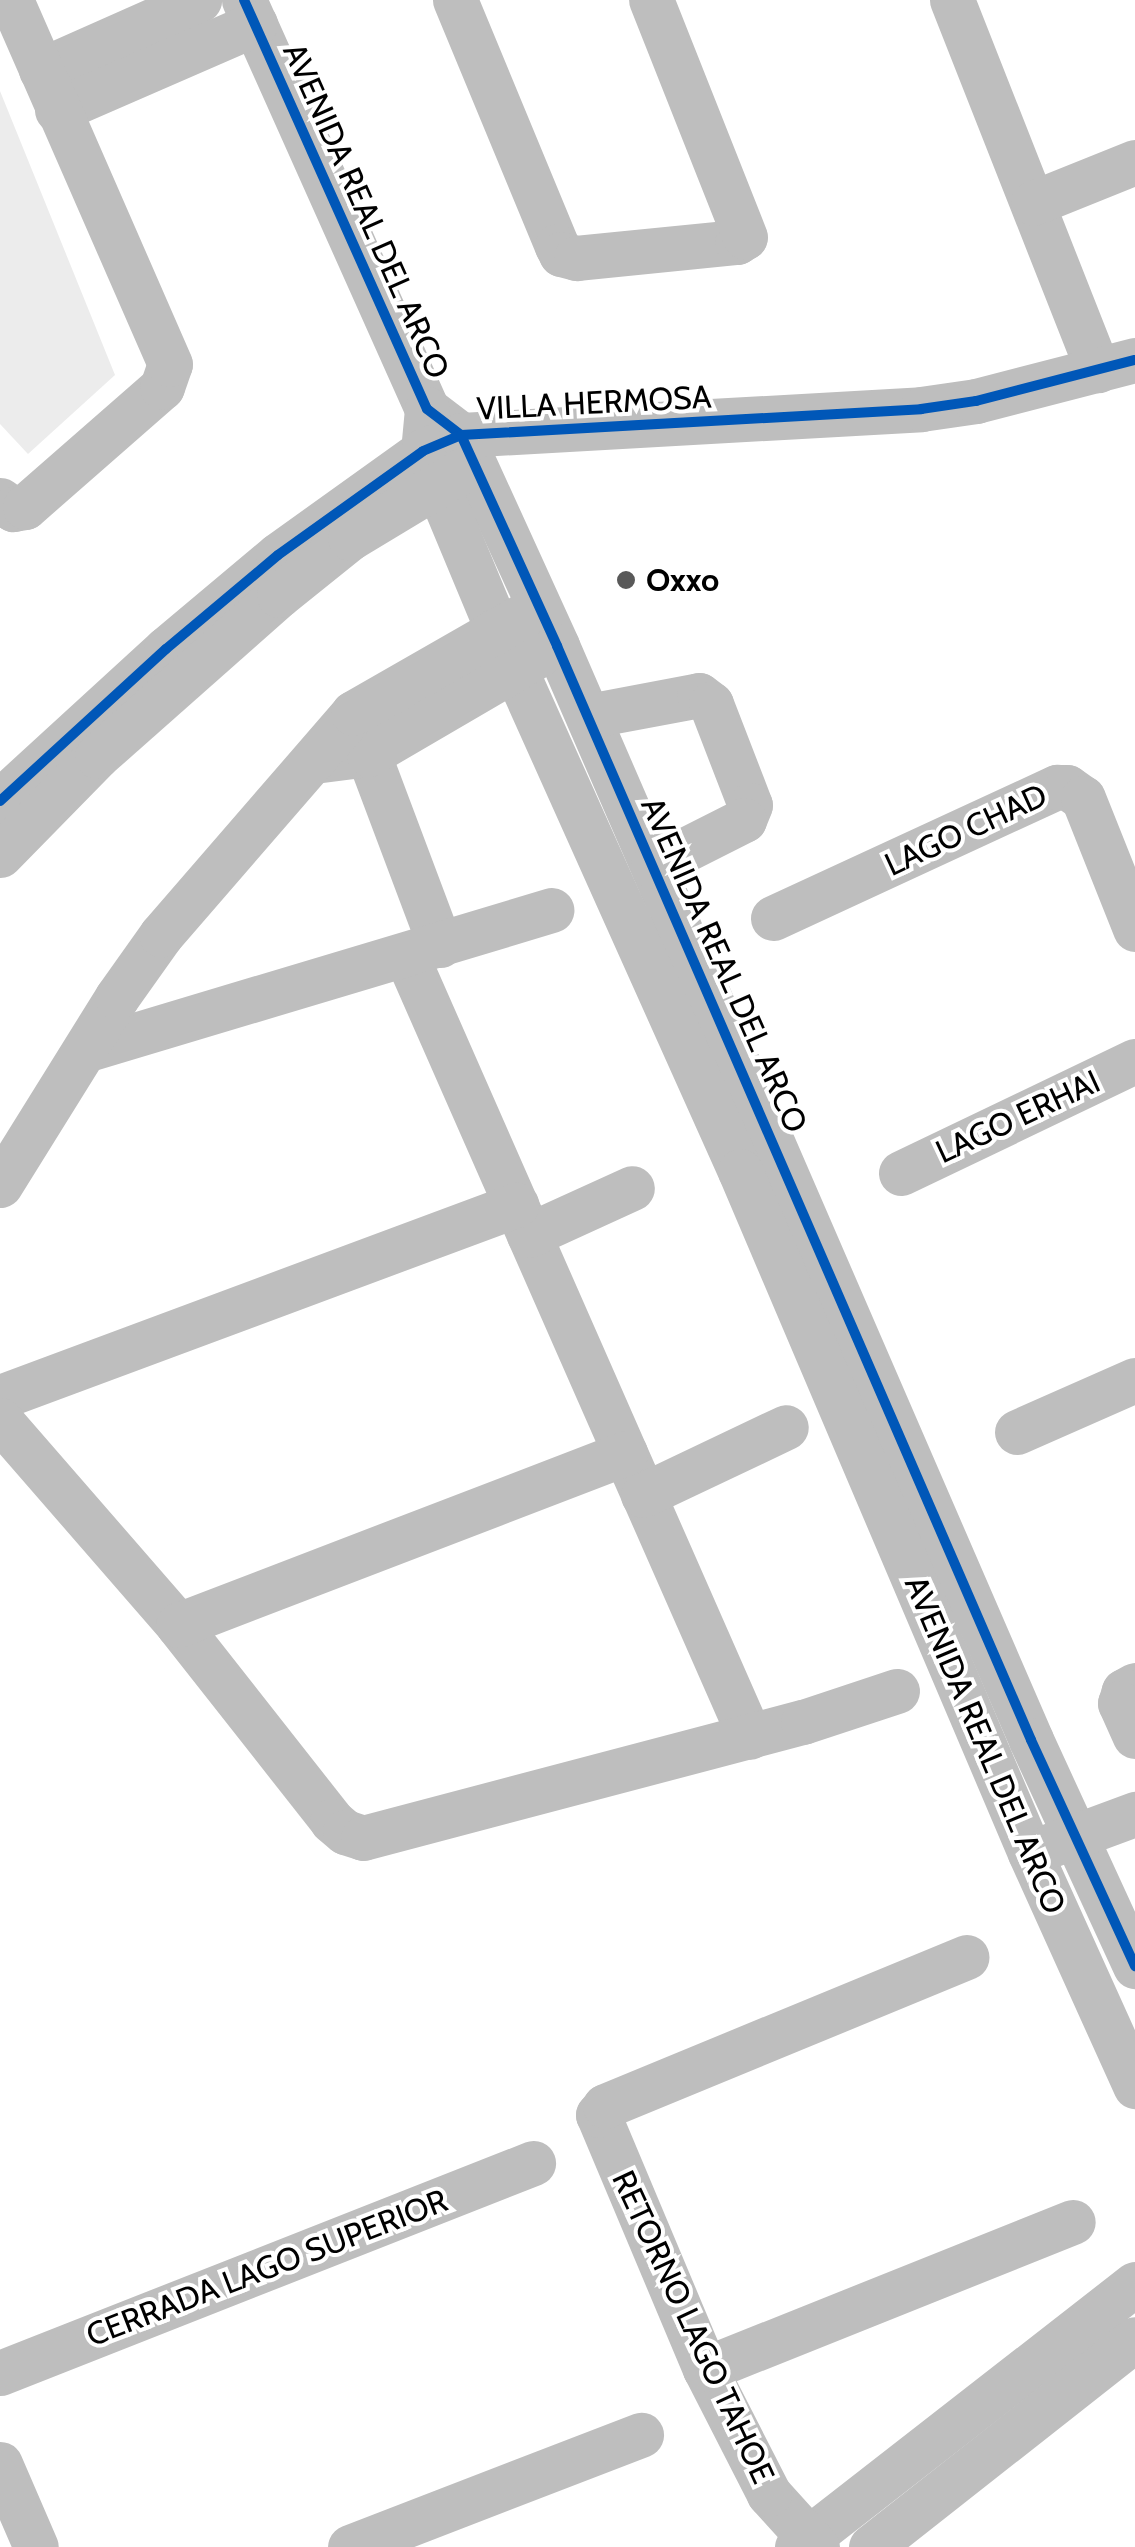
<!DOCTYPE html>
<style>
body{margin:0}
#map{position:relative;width:1135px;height:2547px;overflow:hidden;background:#fff;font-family:Cabin,sans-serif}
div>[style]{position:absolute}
.green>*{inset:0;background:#ececec}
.minor>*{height:45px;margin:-22.5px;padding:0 22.5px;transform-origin:22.5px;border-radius:22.5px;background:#bebebe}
.cycleway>*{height:10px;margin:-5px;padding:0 5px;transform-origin:5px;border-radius:5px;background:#0057b8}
.dots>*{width:28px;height:28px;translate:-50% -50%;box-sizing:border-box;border:5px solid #fff;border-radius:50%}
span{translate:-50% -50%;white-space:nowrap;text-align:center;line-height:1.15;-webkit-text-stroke:8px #fff;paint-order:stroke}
.street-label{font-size:32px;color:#000}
.poi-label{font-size:32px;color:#000;font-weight:700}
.left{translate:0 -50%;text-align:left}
</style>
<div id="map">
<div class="green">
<div style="clip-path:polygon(0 91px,115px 375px,28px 454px,0 424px)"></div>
</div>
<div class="minor">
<div style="left:244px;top:0;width:448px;rotate:65.9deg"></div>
<div style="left:427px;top:409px;width:43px;rotate:37.4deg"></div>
<div style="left:461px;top:435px;width:232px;rotate:65.5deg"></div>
<div style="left:557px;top:646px;width:1192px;rotate:66.57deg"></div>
<div style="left:1031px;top:1740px;width:249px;rotate:65.3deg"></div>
<div style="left:455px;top:0;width:266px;rotate:67.5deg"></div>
<div style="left:557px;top:246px;width:9px;rotate:63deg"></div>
<div style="left:561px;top:254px;width:16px;rotate:15deg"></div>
<div style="left:576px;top:258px;width:162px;rotate:-5.7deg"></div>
<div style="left:737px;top:242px;width:9px;rotate:-32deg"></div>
<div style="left:745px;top:237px;width:255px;rotate:-111.6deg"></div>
<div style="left:952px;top:0;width:398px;rotate:68.5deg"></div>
<div style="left:41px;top:70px;width:173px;rotate:-23.9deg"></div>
<div style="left:57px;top:110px;width:216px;rotate:-23.5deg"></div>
<div style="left:1033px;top:203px;width:110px;rotate:-21.9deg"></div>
<div style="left:427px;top:409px;width:42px;rotate:95.4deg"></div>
<div style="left:423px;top:451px;width:193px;rotate:67.4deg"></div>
<div style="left:497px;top:629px;width:594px;rotate:65.85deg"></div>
<div style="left:740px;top:1171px;width:741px;rotate:66.96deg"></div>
<div style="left:1030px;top:1853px;width:256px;rotate:65.7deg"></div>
<div style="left:0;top:500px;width:16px;rotate:35deg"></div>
<div style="left:13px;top:509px;width:12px;rotate:-9deg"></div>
<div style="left:25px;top:507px;width:182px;rotate:-41.2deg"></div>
<div style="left:162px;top:387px;width:24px;rotate:-71deg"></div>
<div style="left:170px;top:364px;width:397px;rotate:-113.6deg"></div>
<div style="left:588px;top:716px;width:113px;rotate:-10.7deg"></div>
<div style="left:699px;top:695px;width:15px;rotate:37deg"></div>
<div style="left:711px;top:704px;width:108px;rotate:68.9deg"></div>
<div style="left:750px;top:805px;width:16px;rotate:112deg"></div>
<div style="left:744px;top:820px;width:102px;rotate:153.2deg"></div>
<div style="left:358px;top:727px;width:233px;rotate:69.4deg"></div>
<div style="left:314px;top:761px;width:55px;rotate:-7.3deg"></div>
<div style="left:369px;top:754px;width:198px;rotate:-30.3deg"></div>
<div style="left:0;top:801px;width:225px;rotate:-42.5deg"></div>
<div style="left:166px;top:649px;width:146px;rotate:-40deg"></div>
<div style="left:278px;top:555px;width:178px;rotate:-35.6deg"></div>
<div style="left:423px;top:451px;width:41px;rotate:-22.8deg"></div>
<div style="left:461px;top:435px;width:461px;rotate:-3.2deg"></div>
<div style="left:921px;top:409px;width:56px;rotate:-8.3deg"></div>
<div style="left:976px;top:401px;width:164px;rotate:-14.5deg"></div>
<div style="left:0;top:855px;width:139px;rotate:-45.6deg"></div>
<div style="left:97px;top:756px;width:243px;rotate:-41.5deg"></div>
<div style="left:279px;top:595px;width:91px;rotate:-38.8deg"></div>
<div style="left:350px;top:538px;width:130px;rotate:-31.1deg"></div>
<div style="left:773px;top:918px;width:313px;rotate:-24.8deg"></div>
<div style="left:1057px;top:787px;width:10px"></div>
<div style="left:1067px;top:787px;width:19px;rotate:35deg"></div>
<div style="left:1083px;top:798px;width:141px;rotate:68.3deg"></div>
<div style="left:406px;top:955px;width:854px;rotate:66.26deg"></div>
<div style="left:85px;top:1050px;width:487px;rotate:-16.7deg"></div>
<div style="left:901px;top:1173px;width:259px;rotate:-25.6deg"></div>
<div style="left:0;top:1185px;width:221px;rotate:-58.1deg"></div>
<div style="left:117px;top:997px;width:76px;rotate:-54.6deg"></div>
<div style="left:161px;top:935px;width:294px;rotate:-49.1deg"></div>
<div style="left:353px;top:713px;width:197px;rotate:-29.8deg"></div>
<div style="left:529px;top:1235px;width:113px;rotate:-24.5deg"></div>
<div style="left:0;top:1397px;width:551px;rotate:-20.41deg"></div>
<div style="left:0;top:1420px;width:271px;rotate:49deg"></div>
<div style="left:178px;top:1625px;width:249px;rotate:51.8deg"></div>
<div style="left:332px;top:1821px;width:17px;rotate:40deg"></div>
<div style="left:345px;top:1832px;width:19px;rotate:18deg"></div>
<div style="left:363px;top:1838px;width:455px;rotate:-14.8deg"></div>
<div style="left:803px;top:1722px;width:99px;rotate:-18.3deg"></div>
<div style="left:1017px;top:1432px;width:129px;rotate:-23.8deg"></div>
<div style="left:643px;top:1495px;width:158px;rotate:-25.4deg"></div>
<div style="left:178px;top:1625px;width:479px;rotate:-21deg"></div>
<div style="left:1135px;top:1685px;width:13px;rotate:151deg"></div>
<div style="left:1124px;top:1691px;width:13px;rotate:108deg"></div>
<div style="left:1120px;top:1703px;width:36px;rotate:66deg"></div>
<div style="left:1051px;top:1845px;width:90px;rotate:-20.3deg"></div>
<div style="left:705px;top:2369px;width:396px;rotate:-21.8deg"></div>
<div style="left:0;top:2373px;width:573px;rotate:-21.5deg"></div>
<div style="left:0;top:2464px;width:90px;rotate:66.6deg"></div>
<div style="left:350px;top:2547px;width:312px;rotate:-21.1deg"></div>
<div style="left:797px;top:2547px;width:428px;rotate:-37.9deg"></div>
<div style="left:817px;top:2547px;width:72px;rotate:-132.2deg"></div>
<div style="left:769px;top:2494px;width:140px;rotate:-117.1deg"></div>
<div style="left:705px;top:2369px;width:276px;rotate:-112.8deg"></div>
<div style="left:598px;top:2115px;width:11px;rotate:-52deg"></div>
<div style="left:605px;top:2106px;width:391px;rotate:-22.4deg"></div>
<div style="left:871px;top:2547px;width:336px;rotate:-38.2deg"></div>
</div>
<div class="cycleway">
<div style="left:244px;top:0;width:448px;rotate:65.9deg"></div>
<div style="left:427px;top:409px;width:43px;rotate:37.4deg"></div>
<div style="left:461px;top:435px;width:232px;rotate:65.5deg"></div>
<div style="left:557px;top:646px;width:1192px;rotate:66.57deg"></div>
<div style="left:1031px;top:1740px;width:249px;rotate:65.3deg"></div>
<div style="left:0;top:801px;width:225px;rotate:-42.5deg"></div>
<div style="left:166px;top:649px;width:146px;rotate:-40deg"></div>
<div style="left:278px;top:555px;width:178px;rotate:-35.6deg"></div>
<div style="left:423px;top:451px;width:41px;rotate:-22.8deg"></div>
<div style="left:461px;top:435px;width:461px;rotate:-3.2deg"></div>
<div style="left:921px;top:409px;width:56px;rotate:-8.3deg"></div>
<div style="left:976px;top:401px;width:164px;rotate:-14.5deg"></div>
</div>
<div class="dots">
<div style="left:626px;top:580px;background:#595959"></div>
</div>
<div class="street-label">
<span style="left:366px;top:211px;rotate:66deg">AVENIDA REAL DEL ARCO</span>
<span style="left:594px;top:403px;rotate:-3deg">VILLA HERMOSA</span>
<span style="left:966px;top:830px;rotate:-25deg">LAGO CHAD</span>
<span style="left:724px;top:965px;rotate:66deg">AVENIDA REAL DEL ARCO</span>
<span style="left:1018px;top:1117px;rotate:-25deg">LAGO ERHAI</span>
<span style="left:985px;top:1745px;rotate:67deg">AVENIDA REAL DEL ARCO</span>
<span style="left:267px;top:2268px;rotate:-21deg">CERRADA LAGO SUPERIOR</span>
<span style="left:693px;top:2327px;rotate:65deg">RETORNO LAGO TAHOE</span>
</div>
<div class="poi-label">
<span class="left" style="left:646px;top:580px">Oxxo</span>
</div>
</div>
